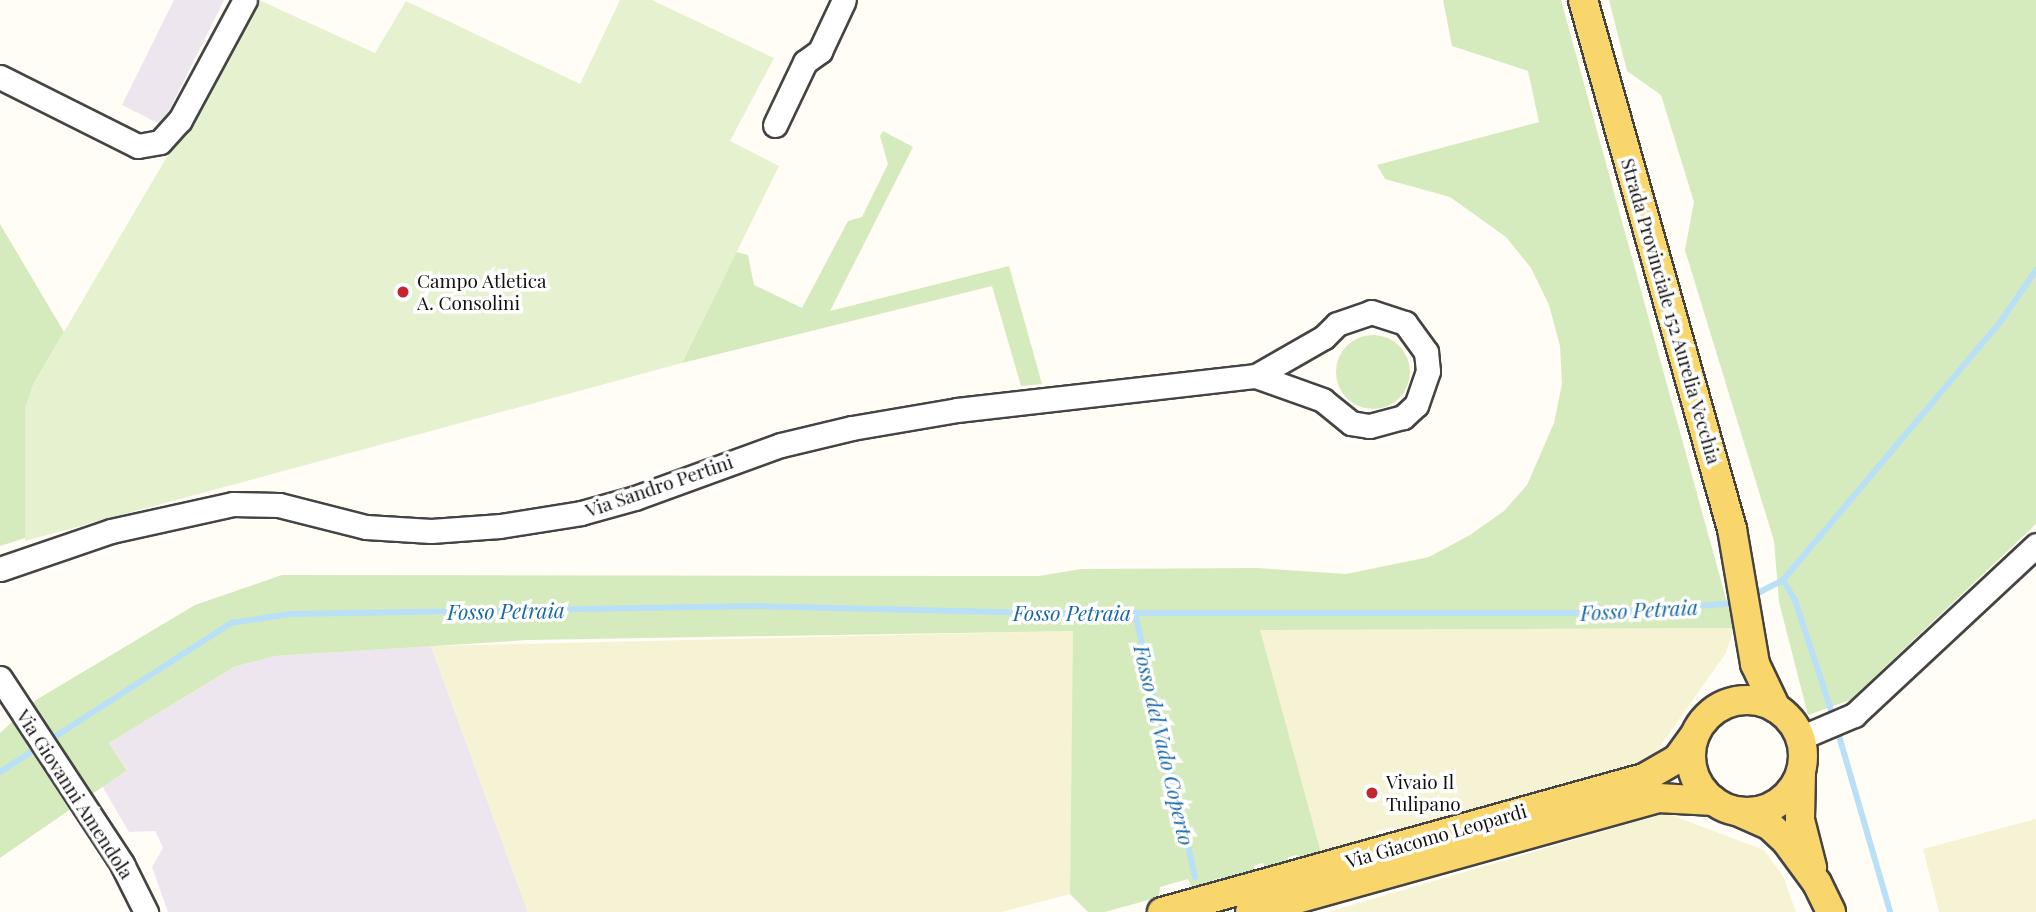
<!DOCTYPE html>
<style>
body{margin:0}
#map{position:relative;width:2036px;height:912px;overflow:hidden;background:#fffdf5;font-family:"Playfair Display",serif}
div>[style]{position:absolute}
.industrial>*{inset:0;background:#eee6ef}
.farmland>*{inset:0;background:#f6f3d4}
.green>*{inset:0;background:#d5ebbd}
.round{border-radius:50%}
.pitch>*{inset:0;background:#e6f2cf}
.stream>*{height:6px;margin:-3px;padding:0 3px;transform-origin:3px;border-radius:3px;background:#b9e0f7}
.roads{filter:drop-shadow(2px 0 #444) drop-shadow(-2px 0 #444) drop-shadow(0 2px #444) drop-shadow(0 -2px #444)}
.minor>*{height:23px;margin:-11.5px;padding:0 11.5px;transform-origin:11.5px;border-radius:11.5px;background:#fff}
.major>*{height:28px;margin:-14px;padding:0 14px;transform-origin:14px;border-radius:14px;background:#f9d66b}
.major>.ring{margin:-14px;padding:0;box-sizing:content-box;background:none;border:28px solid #f9d66b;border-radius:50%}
.dots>*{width:19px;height:19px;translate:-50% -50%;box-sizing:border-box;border:4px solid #fff;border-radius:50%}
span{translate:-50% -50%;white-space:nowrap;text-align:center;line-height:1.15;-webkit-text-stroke:7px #fff;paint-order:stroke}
.poi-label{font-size:19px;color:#111}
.left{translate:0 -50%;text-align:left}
.street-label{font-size:19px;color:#111}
.water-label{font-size:21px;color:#1768a6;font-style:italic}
</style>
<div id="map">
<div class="industrial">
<div style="clip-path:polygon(174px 0,224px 0,162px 125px,122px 105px)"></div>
<div style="clip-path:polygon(431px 646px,528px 912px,168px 912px,152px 867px,163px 848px,159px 839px,155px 831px,129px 832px,102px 786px,127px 769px,109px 743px,234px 667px,275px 656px)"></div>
</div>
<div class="farmland">
<div style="clip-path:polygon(1734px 628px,1726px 653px,1656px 752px,1628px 771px,1403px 838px,1393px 827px,1377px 831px,1373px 846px,1323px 860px,1259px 630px)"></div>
<div style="clip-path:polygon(1074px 631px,1070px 894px,1002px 912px,528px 912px,431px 646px)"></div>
<div style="clip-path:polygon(1666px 813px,1764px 850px,1783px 876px,1796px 912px,1328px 912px)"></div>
<div style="clip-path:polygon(2036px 819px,2036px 912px,1939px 912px,1923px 849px)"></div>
</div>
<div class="green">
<div style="clip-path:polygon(1443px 0,1561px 0,1734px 628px,1260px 630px,1323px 860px,1302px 865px,1297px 855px,1288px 857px,1288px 869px,1268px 875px,1263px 863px,1259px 864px,1254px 866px,1255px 878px,1224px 886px,1221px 877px,1192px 889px,1188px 879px,1160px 887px,1159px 897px,1105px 912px,1088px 912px,1070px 894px,1073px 631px,528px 640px,275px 656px,234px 667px,109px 743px,127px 770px,0 858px,0 733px,36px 700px,195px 605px,282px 575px,1039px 576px,1081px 569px,1257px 568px,1346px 574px,1429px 557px,1470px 535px,1504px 511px,1527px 485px,1554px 423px,1562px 384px,1560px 346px,1549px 305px,1531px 268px,1506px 237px,1450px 197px,1385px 179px,1377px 165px,1539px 122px,1528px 71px,1452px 46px)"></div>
<div style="clip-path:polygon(1609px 0,2036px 0,2036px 524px,1850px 700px,1808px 715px,1779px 602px,1774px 541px,1685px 250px,1694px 202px,1661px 95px,1627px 71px)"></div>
<div style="clip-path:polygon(883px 131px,913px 147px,830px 311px,1009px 266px,1042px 384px,1021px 386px,992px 286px,682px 363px,736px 252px,748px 255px,754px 285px,802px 308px,848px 221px,862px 217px,888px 164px,880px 136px)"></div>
<div style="clip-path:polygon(0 224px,64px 332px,34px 383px,25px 409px,25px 538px,0 546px)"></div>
<div class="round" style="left:1336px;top:335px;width:74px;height:74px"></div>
</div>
<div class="pitch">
<div style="clip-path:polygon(259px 0,375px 53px,406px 1px,580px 84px,620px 0,652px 0,774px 58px,730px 141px,779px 166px,682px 363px,25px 541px,25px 409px,34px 383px)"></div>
</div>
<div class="stream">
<div style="left:1783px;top:580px;width:23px;rotate:59deg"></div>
<div style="left:1795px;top:600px;width:125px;rotate:71.9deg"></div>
<div style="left:1752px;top:596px;width:35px;rotate:-27deg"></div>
<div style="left:1783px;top:580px;width:339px;rotate:-49.9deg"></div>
<div style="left:2001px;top:321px;width:62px;rotate:-55.5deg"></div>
<div style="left:1135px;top:613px;width:271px;rotate:77.2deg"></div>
<div style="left:1837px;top:729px;width:191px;rotate:73.8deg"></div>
<div style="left:0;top:772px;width:275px;rotate:-32.8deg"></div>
<div style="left:231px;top:623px;width:60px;rotate:-8.7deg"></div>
<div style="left:290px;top:614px;width:465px;rotate:-1deg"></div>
<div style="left:755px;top:606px;width:289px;rotate:1.4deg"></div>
<div style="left:1044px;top:613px;width:571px"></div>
<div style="left:1615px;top:613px;width:121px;rotate:-4.7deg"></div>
</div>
<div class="roads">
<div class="minor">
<div style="left:0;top:77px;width:154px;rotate:26.6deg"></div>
<div style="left:138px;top:146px;width:22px;rotate:-10deg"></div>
<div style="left:160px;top:142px;width:30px;rotate:-48deg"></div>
<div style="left:180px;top:120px;width:136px;rotate:-61.6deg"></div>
<div style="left:775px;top:125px;width:70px;rotate:-64.5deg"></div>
<div style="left:805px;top:62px;width:19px;rotate:-36deg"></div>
<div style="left:820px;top:51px;width:56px;rotate:-64.8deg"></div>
<div style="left:0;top:569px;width:117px;rotate:-18.9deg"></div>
<div style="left:111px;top:531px;width:125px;rotate:-12.5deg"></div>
<div style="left:233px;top:504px;width:46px;rotate:1.2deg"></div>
<div style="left:279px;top:505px;width:90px;rotate:14.2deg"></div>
<div style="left:366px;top:527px;width:65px;rotate:3.5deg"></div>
<div style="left:431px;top:531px;width:69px;rotate:-4.1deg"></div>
<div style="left:500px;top:526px;width:82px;rotate:-9.1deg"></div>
<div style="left:581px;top:513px;width:56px;rotate:-15.5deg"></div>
<div style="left:635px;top:498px;width:155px;rotate:-20deg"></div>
<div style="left:781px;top:445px;width:73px;rotate:-13.5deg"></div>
<div style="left:852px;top:428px;width:107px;rotate:-9.7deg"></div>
<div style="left:957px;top:410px;width:301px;rotate:-6.5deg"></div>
<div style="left:1256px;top:376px;width:78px;rotate:-29.8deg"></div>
<div style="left:1324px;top:337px;width:18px;rotate:-45deg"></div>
<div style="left:1337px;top:324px;width:36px;rotate:-19deg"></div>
<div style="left:1371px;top:312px;width:36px;rotate:18deg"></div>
<div style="left:1405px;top:323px;width:36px;rotate:54deg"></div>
<div style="left:1426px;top:352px;width:19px;rotate:84deg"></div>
<div style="left:1428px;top:371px;width:36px;rotate:109deg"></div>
<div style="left:1416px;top:405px;width:18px;rotate:137deg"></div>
<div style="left:1403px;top:417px;width:35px;rotate:165deg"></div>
<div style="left:1369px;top:426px;width:18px;rotate:-171deg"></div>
<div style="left:1351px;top:423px;width:36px;rotate:-141deg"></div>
<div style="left:1323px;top:400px;width:71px;rotate:-160.3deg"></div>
<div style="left:0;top:678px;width:222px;rotate:56.7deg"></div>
<div style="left:122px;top:864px;width:54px;rotate:63.4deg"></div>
<div style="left:1800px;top:738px;width:59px;rotate:-23.1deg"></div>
<div style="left:1854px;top:715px;width:249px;rotate:-43deg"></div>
</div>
<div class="major">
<div style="left:1583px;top:0;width:550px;rotate:74.27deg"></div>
<div style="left:1732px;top:529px;width:137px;rotate:80.3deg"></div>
<div style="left:1755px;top:664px;width:49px;rotate:64.5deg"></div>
<div class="ring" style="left:1691px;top:700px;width:84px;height:84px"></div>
<div style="left:1801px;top:772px;width:48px;rotate:91.2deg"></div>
<div style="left:1800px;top:820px;width:49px;rotate:75.7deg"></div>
<div style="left:1739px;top:812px;width:34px;rotate:24deg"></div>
<div style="left:1770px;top:826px;width:22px;rotate:43deg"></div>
<div style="left:1786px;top:841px;width:52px;rotate:53.6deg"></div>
<div style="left:1817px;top:883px;width:32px;rotate:64deg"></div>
<div style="left:1162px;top:912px;width:500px;rotate:-15.54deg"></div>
<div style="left:1644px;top:778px;width:39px;rotate:-30deg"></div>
<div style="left:1678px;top:758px;width:29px;rotate:-54deg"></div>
<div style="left:1250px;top:912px;width:424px;rotate:-15.6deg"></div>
<div style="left:1658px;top:798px;width:56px;rotate:3.1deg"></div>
</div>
</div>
<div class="dots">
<div style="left:403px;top:292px;background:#c4262e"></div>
<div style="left:1372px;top:793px;background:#c4262e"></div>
</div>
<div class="poi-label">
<span class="left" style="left:417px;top:292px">Campo Atletica<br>A. Consolini</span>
<span class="left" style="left:1386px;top:793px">Vivaio Il<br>Tulipano</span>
</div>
<div class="street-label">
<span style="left:1671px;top:311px;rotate:74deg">Strada Provinciale 152 Aurelia Vecchia</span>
<span style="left:659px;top:486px;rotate:-19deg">Via Sandro Pertini</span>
<span style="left:75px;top:794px;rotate:57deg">Via Giovanni Amendola</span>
<span style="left:1436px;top:836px;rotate:-16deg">Via Giacomo Leopardi</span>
</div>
<div class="water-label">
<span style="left:1639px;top:609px;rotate:-3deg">Fosso Petraia</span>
<span style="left:506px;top:610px;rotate:-1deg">Fosso Petraia</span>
<span style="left:1072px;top:612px">Fosso Petraia</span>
<span style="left:1165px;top:745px;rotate:77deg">Fosso del Vado Coperto</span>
</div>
</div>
